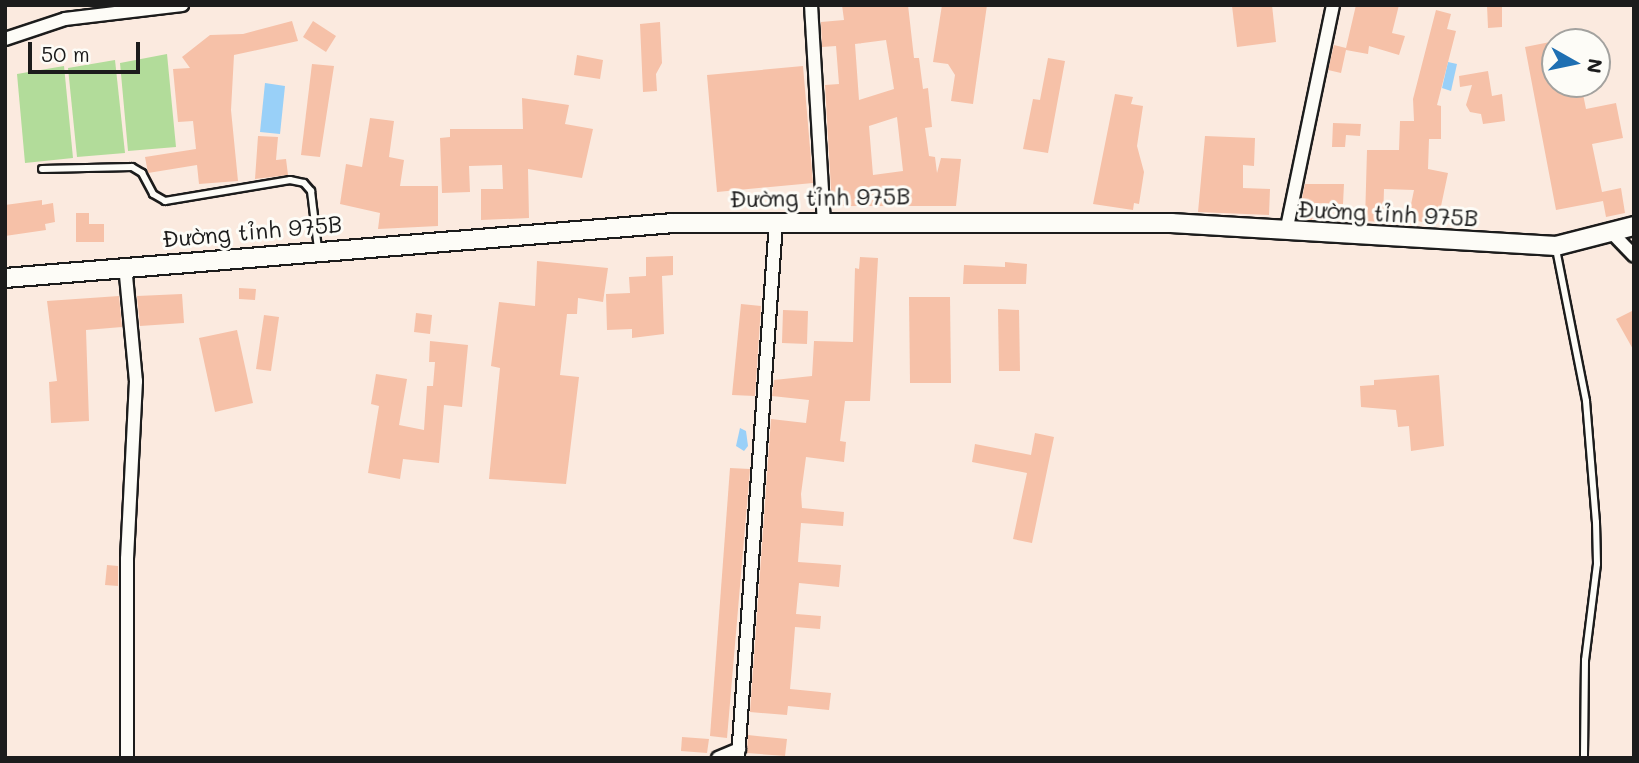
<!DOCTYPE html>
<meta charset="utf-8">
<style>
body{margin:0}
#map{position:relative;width:1639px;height:763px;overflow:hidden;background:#fbeadf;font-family:Mali,sans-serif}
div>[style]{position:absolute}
.green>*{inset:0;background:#b2dc9a}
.water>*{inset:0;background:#99d0f8}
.building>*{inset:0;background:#f6c1a8}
.roads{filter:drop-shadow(2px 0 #1c1c1c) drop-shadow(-2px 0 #1c1c1c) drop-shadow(0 2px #1c1c1c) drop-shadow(0 -2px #1c1c1c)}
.lane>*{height:6px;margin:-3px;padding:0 3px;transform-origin:3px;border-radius:3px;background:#fdfcf7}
.street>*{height:12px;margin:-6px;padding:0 6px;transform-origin:6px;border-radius:6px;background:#fdfcf7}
.secondary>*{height:18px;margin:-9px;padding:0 9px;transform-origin:9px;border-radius:9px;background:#fdfcf7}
span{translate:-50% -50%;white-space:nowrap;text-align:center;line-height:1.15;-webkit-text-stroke:6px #fdfcf7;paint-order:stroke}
.street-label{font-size:23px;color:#1c1c1c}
.frame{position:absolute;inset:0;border:7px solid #1c1c1c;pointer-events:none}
.north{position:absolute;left:1541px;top:28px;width:70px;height:70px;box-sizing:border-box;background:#fdfcf7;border:2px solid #a3a29f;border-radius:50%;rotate:99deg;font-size:19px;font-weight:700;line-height:28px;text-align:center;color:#1c1c1c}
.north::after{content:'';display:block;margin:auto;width:24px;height:32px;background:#1f6fb2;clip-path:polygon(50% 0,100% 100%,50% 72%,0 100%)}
.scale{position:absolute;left:28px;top:42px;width:112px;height:32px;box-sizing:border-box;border:4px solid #1c1c1c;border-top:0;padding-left:9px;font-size:21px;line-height:24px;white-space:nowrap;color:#1c1c1c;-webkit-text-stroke:5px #fdfcf7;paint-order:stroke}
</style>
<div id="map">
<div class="green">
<div style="clip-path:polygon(167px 54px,176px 147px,128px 151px,120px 63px)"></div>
<div style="clip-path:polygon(115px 60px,125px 153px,77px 157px,68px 68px)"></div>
<div style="clip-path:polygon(64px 66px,73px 158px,25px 163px,17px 74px)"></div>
</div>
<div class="water">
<div style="clip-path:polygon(1448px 62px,1457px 64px,1451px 91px,1442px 88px)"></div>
<div style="clip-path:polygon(265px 83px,285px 86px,280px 134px,260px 132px)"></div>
<div style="clip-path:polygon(740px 428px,746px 431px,748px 446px,744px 451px,736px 446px)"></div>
</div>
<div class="building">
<div style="clip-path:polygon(evenodd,842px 5px,908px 5px,914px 58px,919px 58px,923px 89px,928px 88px,932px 127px,925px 128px,929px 156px,935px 157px,937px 173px,941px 158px,961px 159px,956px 206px,832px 206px,825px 85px,839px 84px,836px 46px,822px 47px,821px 22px,844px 20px,842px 5px,886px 40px,894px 89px,859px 100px,855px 44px,886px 40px,842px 5px,897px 117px,903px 171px,873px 175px,869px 126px,897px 117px)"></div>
<div style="clip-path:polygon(942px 5px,987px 5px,973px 104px,951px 101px,955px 75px,948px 64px,933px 62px)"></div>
<div style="clip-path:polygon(1262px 5px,1272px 5px,1276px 42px,1237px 47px,1232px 6px)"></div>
<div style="clip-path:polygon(1356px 5px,1399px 5px,1392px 33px,1405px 36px,1399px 55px,1369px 46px,1368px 54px,1346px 50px,1341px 73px,1328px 70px,1334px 45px,1346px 48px)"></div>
<div style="clip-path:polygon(1487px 5px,1502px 5px,1502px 27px,1488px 28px)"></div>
<div style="clip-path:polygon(1436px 10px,1451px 14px,1447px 29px,1456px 31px,1437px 105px,1441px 106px,1441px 139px,1429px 139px,1428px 169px,1448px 173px,1437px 225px,1408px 219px,1414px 190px,1384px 189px,1383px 222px,1365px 221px,1367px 150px,1399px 150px,1400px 121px,1414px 121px,1413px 99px)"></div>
<div style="clip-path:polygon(292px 21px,298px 41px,234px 55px,231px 110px,238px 181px,199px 184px,197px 165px,148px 173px,145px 157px,196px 149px,193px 121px,178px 122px,173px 69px,190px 68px,182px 57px,210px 35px,243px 34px)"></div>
<div style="clip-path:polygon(313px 21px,336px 36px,326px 52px,303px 37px)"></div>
<div style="clip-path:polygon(660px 22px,662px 63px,656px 74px,657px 91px,643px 92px,640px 24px)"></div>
<div style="clip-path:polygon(1555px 41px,1555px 84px,1581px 84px,1586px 109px,1616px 103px,1623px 138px,1592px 144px,1602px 192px,1621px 188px,1625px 213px,1606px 217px,1603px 201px,1556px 210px,1525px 47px)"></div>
<div style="clip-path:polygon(577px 55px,603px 60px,600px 79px,574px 75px)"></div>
<div style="clip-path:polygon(1048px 58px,1065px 61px,1048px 153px,1023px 149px,1033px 99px,1040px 100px)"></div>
<div style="clip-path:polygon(312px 64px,334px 66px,320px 157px,301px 155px)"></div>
<div style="clip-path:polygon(803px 66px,813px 183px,717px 192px,707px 75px)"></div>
<div style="clip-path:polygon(1488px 71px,1492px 96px,1502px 94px,1505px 121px,1483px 124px,1481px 114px,1470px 112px,1466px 105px,1472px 85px,1460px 87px,1459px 76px)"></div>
<div style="clip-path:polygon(1115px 94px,1133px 97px,1131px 104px,1143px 106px,1137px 146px,1144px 172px,1139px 204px,1134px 203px,1133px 210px,1093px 204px)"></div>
<div style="clip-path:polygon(522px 98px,569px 105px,565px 124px,593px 129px,582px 178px,528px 169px,529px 218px,481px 220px,481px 189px,503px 189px,502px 165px,469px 166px,470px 192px,442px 193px,440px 138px,450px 137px,450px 129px,523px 129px)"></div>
<div style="clip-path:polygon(370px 118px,394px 121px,389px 157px,404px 160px,400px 186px,438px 186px,438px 226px,378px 229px,380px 213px,340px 204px,346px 164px,362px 167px)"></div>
<div style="clip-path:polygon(1333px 123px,1361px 124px,1360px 136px,1346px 135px,1345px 147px,1332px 147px)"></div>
<div style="clip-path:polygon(258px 136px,278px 137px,276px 160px,286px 159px,288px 175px,255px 179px)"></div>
<div style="clip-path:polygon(1205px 136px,1255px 138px,1254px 166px,1243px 165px,1243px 188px,1270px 189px,1269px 215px,1198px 212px)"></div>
<div style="clip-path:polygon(1305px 184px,1344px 184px,1343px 204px,1315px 203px,1312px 220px,1298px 219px)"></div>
<div style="clip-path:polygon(42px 200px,42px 205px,53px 203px,55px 222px,45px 224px,46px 230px,5px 236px,5px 205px)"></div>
<div style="clip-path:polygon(76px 213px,89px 213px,89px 224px,104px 224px,104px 242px,76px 242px)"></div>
<div style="clip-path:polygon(673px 256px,673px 275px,662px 276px,664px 334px,632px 338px,632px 329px,607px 330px,606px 294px,630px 293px,629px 277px,646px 276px,646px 257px)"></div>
<div style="clip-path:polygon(860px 257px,878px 258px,870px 401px,845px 401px,840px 441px,846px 442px,844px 462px,806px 457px,801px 494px,802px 508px,844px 512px,843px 526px,801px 523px,798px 562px,841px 565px,839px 587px,799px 583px,796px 614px,821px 616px,820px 629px,795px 627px,792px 666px,790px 689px,831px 693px,829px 710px,788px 706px,787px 715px,750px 712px,771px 419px,806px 423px,809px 400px,772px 396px,774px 380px,812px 376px,814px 341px,853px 342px,855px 268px,859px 269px)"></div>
<div style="clip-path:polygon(537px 261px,608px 268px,603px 302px,578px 298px,577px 314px,567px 314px,560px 375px,579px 377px,566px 484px,489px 479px,500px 368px,491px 366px,499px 302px,535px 306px)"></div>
<div style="clip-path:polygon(1005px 262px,1027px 264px,1026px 284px,963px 284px,964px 265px,1005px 267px)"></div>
<div style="clip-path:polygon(239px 288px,256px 289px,255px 300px,239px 299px)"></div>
<div style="clip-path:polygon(182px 294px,184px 323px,140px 326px,137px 296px)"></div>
<div style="clip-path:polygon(119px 296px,122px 327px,86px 330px,89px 421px,51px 423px,49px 382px,57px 381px,47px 301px)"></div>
<div style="clip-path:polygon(909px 297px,950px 297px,951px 383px,910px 383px)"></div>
<div style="clip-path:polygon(741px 304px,761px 306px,755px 396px,732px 395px)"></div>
<div style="clip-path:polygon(998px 309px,1019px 310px,1020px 371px,999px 371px)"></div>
<div style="clip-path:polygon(783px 310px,808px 311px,807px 344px,782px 343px)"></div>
<div style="clip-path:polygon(1634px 310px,1634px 351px,1616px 319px)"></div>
<div style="clip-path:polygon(416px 313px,432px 315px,430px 334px,414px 332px)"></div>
<div style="clip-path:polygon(264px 315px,279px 317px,271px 371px,256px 369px)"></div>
<div style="clip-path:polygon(237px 330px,253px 403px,215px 412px,199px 338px)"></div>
<div style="clip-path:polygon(430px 341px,468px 345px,462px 407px,444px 405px,439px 463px,403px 459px,400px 479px,368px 473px,379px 406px,371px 404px,376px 374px,407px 379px,399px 425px,424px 430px,427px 386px,433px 386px,435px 362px,429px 362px)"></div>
<div style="clip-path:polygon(1439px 375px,1444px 446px,1411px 451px,1409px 426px,1398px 427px,1396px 410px,1361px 407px,1360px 386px,1374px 385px,1374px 380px)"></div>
<div style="clip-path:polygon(1035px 433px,1054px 437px,1032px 543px,1013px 539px,1027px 473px,972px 462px,975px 444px,1031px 455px)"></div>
<div style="clip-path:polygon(730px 468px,750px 469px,727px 738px,710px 736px)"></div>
<div style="clip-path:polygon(107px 565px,118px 566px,118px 586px,105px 585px)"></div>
<div style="clip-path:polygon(748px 735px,787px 739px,785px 756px,747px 753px)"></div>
<div style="clip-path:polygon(682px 737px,709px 739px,707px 753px,681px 751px)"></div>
</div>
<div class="roads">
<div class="lane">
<div style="left:42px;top:169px;width:90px;rotate:-1.3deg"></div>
<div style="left:132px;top:167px;width:12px;rotate:31deg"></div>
<div style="left:142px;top:173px;width:24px;rotate:62deg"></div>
<div style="left:153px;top:194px;width:14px;rotate:30deg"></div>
<div style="left:165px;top:201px;width:127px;rotate:-9.5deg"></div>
<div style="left:290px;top:180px;width:14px;rotate:12deg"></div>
<div style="left:304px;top:183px;width:11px;rotate:49deg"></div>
<div style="left:311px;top:191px;width:58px;rotate:83.1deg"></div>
<div style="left:1556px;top:249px;width:155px;rotate:78.8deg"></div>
<div style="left:1586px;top:401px;width:121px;rotate:85.3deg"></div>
<div style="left:1596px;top:522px;width:42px;rotate:88.6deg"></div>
<div style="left:1597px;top:564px;width:97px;rotate:97.1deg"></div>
<div style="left:1585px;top:660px;width:98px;rotate:90.6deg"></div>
</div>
<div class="street">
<div style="left:811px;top:5px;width:216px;rotate:86.6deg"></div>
<div style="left:5px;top:39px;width:63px;rotate:-18.4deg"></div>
<div style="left:65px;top:19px;width:118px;rotate:-6.8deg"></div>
<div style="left:1286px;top:232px;width:232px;rotate:-78.3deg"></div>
<div style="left:1613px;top:234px;width:30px;rotate:46deg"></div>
<div style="left:125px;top:265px;width:117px;rotate:84.6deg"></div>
<div style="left:136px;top:381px;width:178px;rotate:92.9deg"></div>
<div style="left:127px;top:559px;width:199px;rotate:90deg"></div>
<div style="left:718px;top:758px;width:23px;rotate:-23deg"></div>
<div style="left:738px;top:758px;width:536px;rotate:-85.94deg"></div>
</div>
<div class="secondary">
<div style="left:5px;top:278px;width:671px;rotate:-4.7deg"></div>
<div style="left:674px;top:223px;width:497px"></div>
<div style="left:1171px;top:223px;width:386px;rotate:3.4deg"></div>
<div style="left:1556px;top:246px;width:81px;rotate:-14.4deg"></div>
</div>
</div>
<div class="street-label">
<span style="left:820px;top:197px;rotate:-1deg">Đường tỉnh 975B</span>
<span style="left:1388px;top:213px;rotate:3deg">Đường tỉnh 975B</span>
<span style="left:252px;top:231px;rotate:-5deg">Đường tỉnh 975B</span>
</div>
<div class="frame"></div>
<div class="north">N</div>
<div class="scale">50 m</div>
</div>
